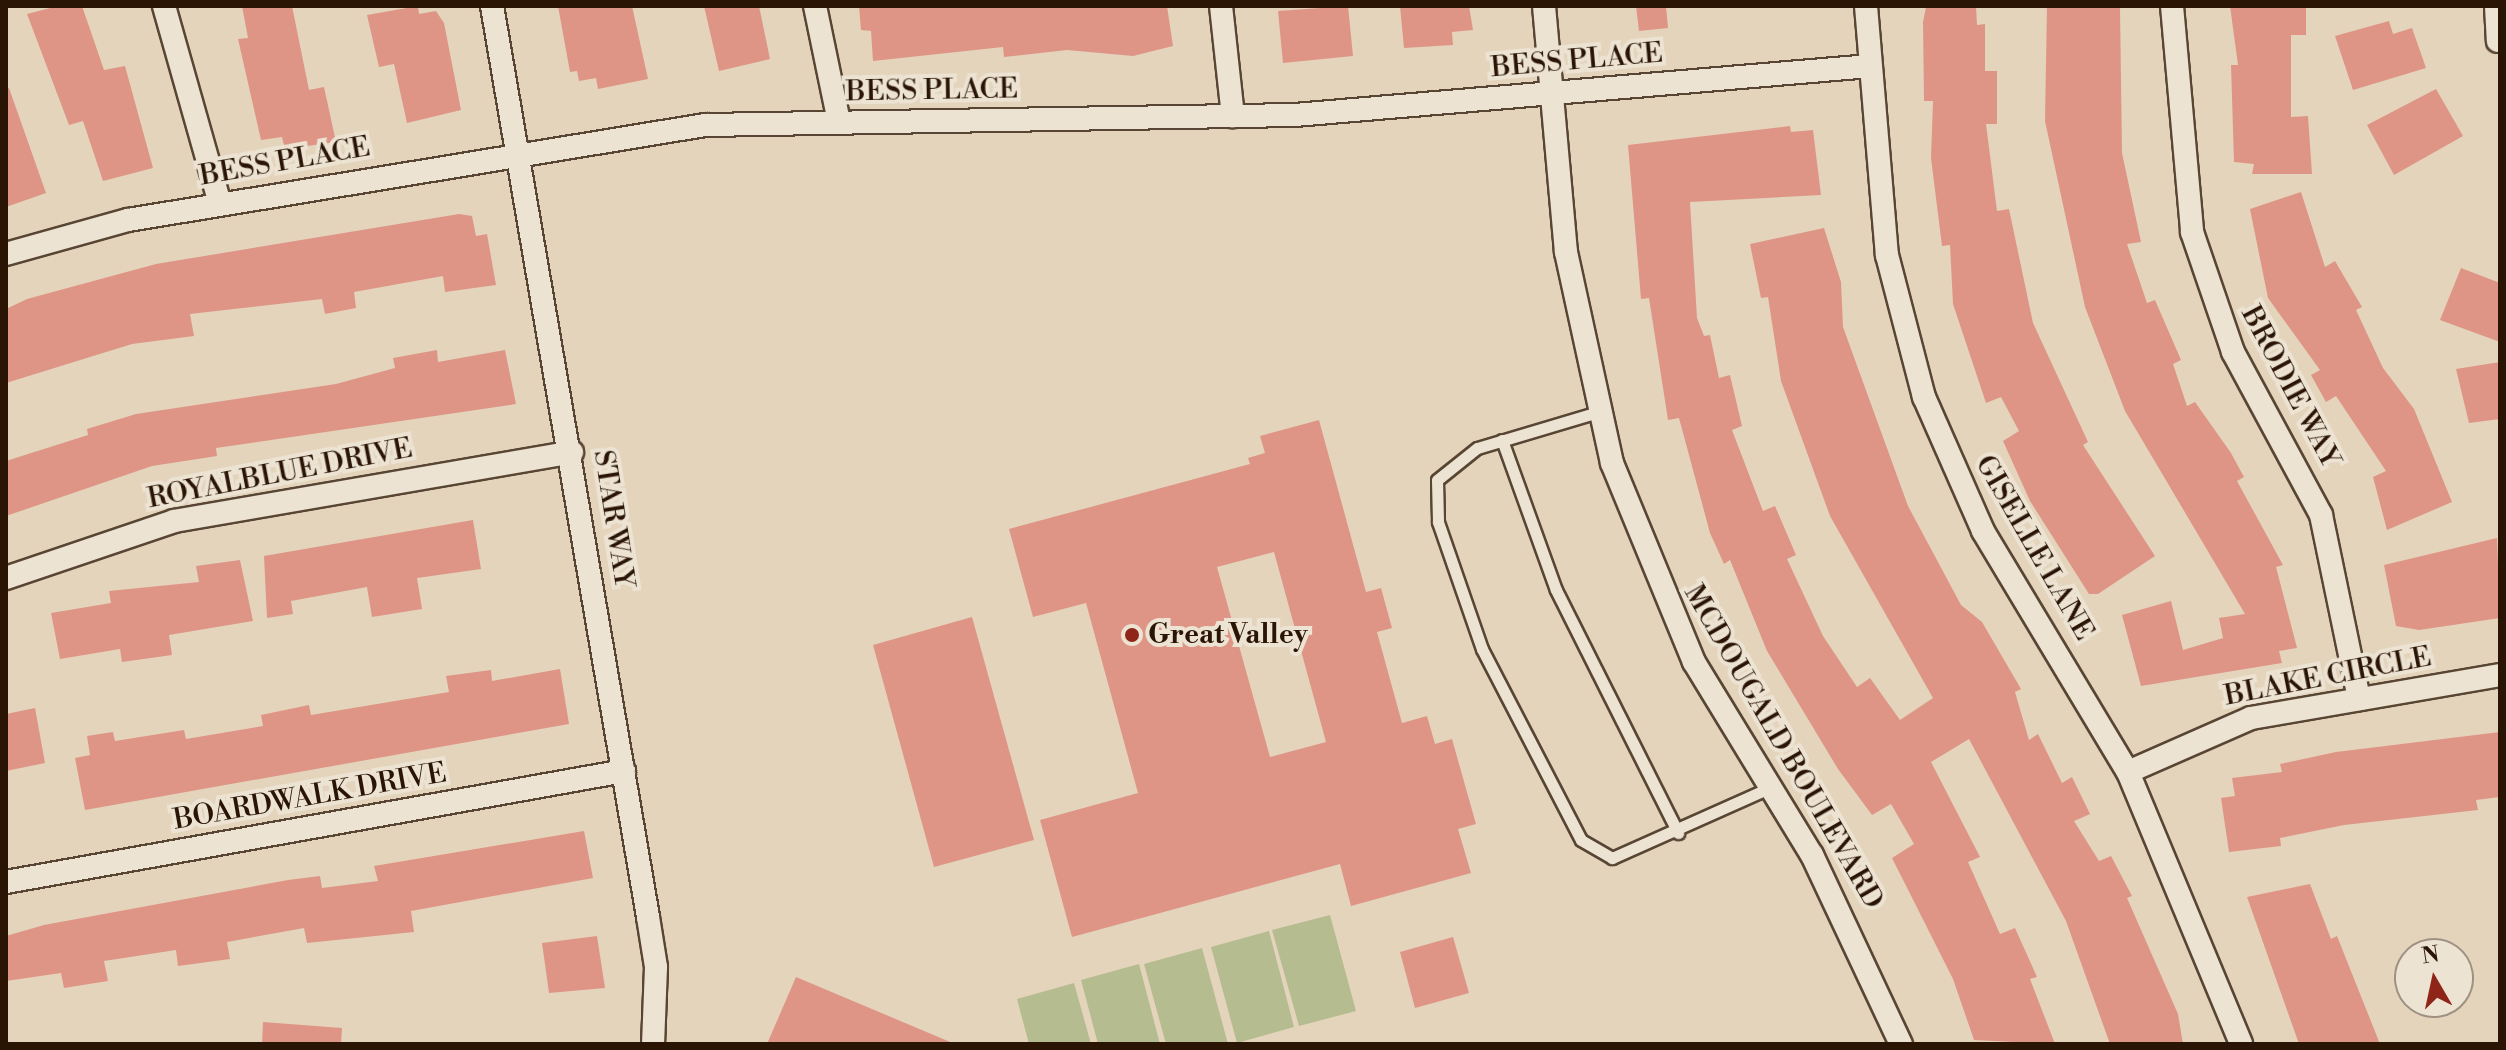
<!DOCTYPE html>
<style>
body{margin:0}
#map{position:relative;width:2506px;height:1050px;overflow:hidden;background:#e4d4bc;font-family:"Libre Bodoni",serif}
div>[style]{position:absolute}
.green>*{inset:0;background:#b5bc90}
.building>*{inset:0;background:#de9586}
.roads{filter:drop-shadow(2px 0 #584533) drop-shadow(-2px 0 #584533) drop-shadow(0 2px #584533) drop-shadow(0 -2px #584533)}
.service>*{height:11px;margin:-5.5px;padding:0 5.5px;transform-origin:5.5px;border-radius:5.5px;background:#ede3d3}
.minor>*{height:22px;margin:-11px;padding:0 11px;transform-origin:11px;border-radius:11px;background:#ede3d3}
.dots>*{width:22px;height:22px;translate:-50% -50%;box-sizing:border-box;border:4px solid #ede3d3;border-radius:50%}
span{translate:-50% -50%;white-space:nowrap;text-align:center;line-height:1.15;-webkit-text-stroke:8px #ede3d3;paint-order:stroke}
.street-label{font-size:28px;color:#2a1505}
.poi-label{font-size:28px;color:#2a1505;font-weight:700}
.left{translate:0 -50%;text-align:left}
.frame{position:absolute;inset:0;border:8px solid #2a1505;pointer-events:none}
.north{position:absolute;left:2394px;top:938px;width:80px;height:80px;box-sizing:border-box;background:#ede3d3;border:2px solid #9f9181;border-radius:50%;rotate:351deg;font-size:22px;font-weight:700;line-height:32px;text-align:center;color:#2a1505}
.north::after{content:'';display:block;margin:auto;width:28px;height:36px;background:#8f2418;clip-path:polygon(50% 0,100% 100%,50% 72%,0 100%)}
</style>
<div id="map">
<div class="green">
<div style="clip-path:polygon(1330px 915px,1356px 1011px,1299px 1026px,1272px 930px)"></div>
<div style="clip-path:polygon(1269px 931px,1294px 1027px,1237px 1043px,1211px 947px)"></div>
<div style="clip-path:polygon(1202px 948px,1228px 1044px,1166px 1044px,1144px 964px)"></div>
<div style="clip-path:polygon(1139px 964px,1160px 1044px,1098px 1044px,1081px 980px)"></div>
<div style="clip-path:polygon(1074px 983px,1091px 1044px,1029px 1044px,1017px 999px)"></div>
</div>
<div class="building">
<div style="clip-path:polygon(58px 6px,82px 6px,104px 70px,125px 66px,153px 168px,103px 181px,83px 121px,69px 125px,27px 14px)"></div>
<div style="clip-path:polygon(242px 6px,292px 6px,309px 90px,324px 87px,336px 142px,285px 149px,282px 137px,261px 140px,238px 39px,248px 38px)"></div>
<div style="clip-path:polygon(418px 6px,419px 14px,436px 11px,444px 23px,461px 110px,407px 123px,394px 64px,379px 67px,367px 15px)"></div>
<div style="clip-path:polygon(558px 6px,632px 6px,648px 79px,598px 89px,596px 78px,579px 81px,577px 71px,570px 72px)"></div>
<div style="clip-path:polygon(704px 6px,759px 6px,770px 59px,719px 71px)"></div>
<div style="clip-path:polygon(859px 6px,1167px 6px,1173px 46px,1133px 56px,1067px 50px,1004px 57px,1003px 47px,873px 61px,871px 31px,861px 30px)"></div>
<div style="clip-path:polygon(1348px 6px,1353px 56px,1283px 63px,1278px 11px)"></div>
<div style="clip-path:polygon(1400px 6px,1469px 6px,1473px 30px,1452px 32px,1453px 45px,1404px 48px)"></div>
<div style="clip-path:polygon(1636px 6px,1666px 6px,1668px 28px,1639px 31px)"></div>
<div style="clip-path:polygon(1976px 6px,1977px 25px,1985px 24px,1985px 71px,1997px 71px,1997px 124px,1986px 124px,1997px 211px,2009px 209px,2033px 323px,2088px 442px,2083px 445px,2155px 556px,2098px 594px,2089px 594px,2030px 501px,2003px 441px,2019px 431px,2001px 397px,1986px 403px,1953px 304px,1950px 245px,1942px 246px,1931px 158px,1933px 101px,1924px 101px,1923px 22px,1926px 7px)"></div>
<div style="clip-path:polygon(2047px 6px,2120px 8px,2122px 153px,2141px 242px,2127px 244px,2147px 303px,2155px 300px,2181px 360px,2173px 364px,2187px 406px,2195px 402px,2231px 453px,2244px 477px,2237px 481px,2283px 565px,2276px 567px,2297px 648px,2279px 651px,2282px 663px,2141px 686px,2122px 615px,2171px 601px,2183px 650px,2223px 638px,2219px 618px,2245px 614px,2125px 411px,2085px 307px,2045px 121px)"></div>
<div style="clip-path:polygon(2230px 6px,2306px 6px,2306px 35px,2291px 35px,2291px 117px,2308px 116px,2312px 174px,2252px 174px,2254px 164px,2234px 162px,2231px 65px,2238px 65px)"></div>
<div style="clip-path:polygon(2389px 21px,2393px 34px,2412px 28px,2426px 68px,2353px 90px,2335px 36px)"></div>
<div style="clip-path:polygon(9px 88px,46px 193px,6px 207px,6px 89px)"></div>
<div style="clip-path:polygon(2436px 89px,2463px 136px,2394px 175px,2367px 125px)"></div>
<div style="clip-path:polygon(1790px 126px,1791px 132px,1813px 130px,1821px 195px,1690px 202px,1697px 318px,1704px 336px,1710px 335px,1719px 378px,1730px 375px,1742px 426px,1732px 430px,1763px 511px,1775px 506px,1796px 555px,1787px 559px,1823px 636px,1857px 687px,1870px 678px,1900px 720px,1933px 698px,1830px 516px,1781px 381px,1768px 297px,1761px 298px,1750px 244px,1824px 228px,1841px 282px,1843px 327px,1908px 506px,1961px 605px,1982px 622px,2021px 689px,2015px 692px,2029px 740px,2038px 734px,2062px 783px,2072px 777px,2090px 814px,2074px 821px,2099px 861px,2111px 856px,2132px 896px,2127px 898px,2178px 1014px,2183px 1044px,2110px 1044px,2066px 921px,1969px 739px,1931px 762px,1980px 857px,1968px 862px,2000px 934px,2015px 928px,2037px 977px,2030px 979px,2055px 1044px,1974px 1040px,1953px 979px,1892px 858px,1914px 844px,1891px 804px,1872px 815px,1838px 769px,1767px 651px,1730px 560px,1724px 564px,1710px 533px,1679px 418px,1668px 420px,1649px 298px,1641px 299px,1628px 145px)"></div>
<div style="clip-path:polygon(2301px 192px,2325px 267px,2335px 261px,2362px 307px,2356px 310px,2383px 368px,2414px 409px,2452px 502px,2387px 530px,2373px 477px,2386px 471px,2336px 396px,2326px 402px,2311px 375px,2320px 370px,2268px 298px,2250px 209px)"></div>
<div style="clip-path:polygon(459px 214px,472px 216px,476px 236px,487px 234px,496px 285px,445px 292px,443px 276px,354px 292px,356px 308px,325px 314px,322px 299px,190px 314px,194px 336px,132px 344px,6px 383px,6px 309px,27px 299px,156px 264px)"></div>
<div style="clip-path:polygon(2461px 268px,2500px 283px,2500px 342px,2440px 320px)"></div>
<div style="clip-path:polygon(437px 350px,438px 362px,505px 350px,516px 404px,216px 448px,217px 456px,152px 466px,6px 516px,6px 461px,88px 435px,87px 429px,136px 414px,336px 384px,395px 368px,393px 358px)"></div>
<div style="clip-path:polygon(2500px 362px,2500px 419px,2469px 423px,2456px 369px)"></div>
<div style="clip-path:polygon(evenodd,1319px 420px,1366px 592px,1381px 588px,1392px 628px,1377px 632px,1402px 723px,1427px 716px,1435px 744px,1452px 739px,1476px 824px,1458px 829px,1471px 873px,1351px 906px,1340px 864px,1072px 937px,1040px 820px,1138px 793px,1086px 603px,1033px 617px,1009px 529px,1250px 464px,1248px 458px,1265px 453px,1260px 436px,1319px 420px,1274px 552px,1326px 742px,1270px 757px,1217px 567px,1274px 552px)"></div>
<div style="clip-path:polygon(473px 520px,481px 569px,417px 578px,422px 609px,372px 617px,367px 587px,291px 601px,293px 614px,267px 618px,264px 556px)"></div>
<div style="clip-path:polygon(2497px 538px,2500px 618px,2419px 630px,2396px 626px,2384px 565px)"></div>
<div style="clip-path:polygon(240px 560px,253px 621px,169px 635px,172px 655px,122px 662px,120px 649px,60px 659px,51px 613px,111px 603px,109px 591px,199px 582px,196px 566px)"></div>
<div style="clip-path:polygon(972px 617px,1034px 840px,934px 867px,873px 645px)"></div>
<div style="clip-path:polygon(560px 669px,569px 724px,85px 810px,75px 758px,90px 755px,87px 736px,113px 732px,115px 741px,184px 730px,186px 739px,263px 726px,261px 715px,309px 705px,311px 715px,449px 692px,446px 676px,491px 670px,492px 681px)"></div>
<div style="clip-path:polygon(35px 708px,45px 763px,6px 771px,6px 714px)"></div>
<div style="clip-path:polygon(2500px 732px,2500px 797px,2476px 800px,2478px 810px,2344px 825px,2280px 838px,2281px 846px,2229px 852px,2221px 798px,2235px 796px,2232px 778px,2282px 772px,2280px 764px,2336px 752px)"></div>
<div style="clip-path:polygon(584px 831px,593px 878px,411px 911px,414px 932px,307px 943px,304px 928px,227px 942px,230px 959px,178px 966px,176px 950px,104px 961px,108px 981px,64px 988px,61px 973px,6px 981px,6px 936px,44px 925px,288px 880px,320px 876px,322px 888px,378px 881px,374px 866px)"></div>
<div style="clip-path:polygon(2310px 884px,2331px 939px,2337px 936px,2380px 1044px,2299px 1044px,2247px 897px)"></div>
<div style="clip-path:polygon(597px 936px,605px 988px,549px 993px,542px 943px)"></div>
<div style="clip-path:polygon(1453px 937px,1469px 993px,1415px 1008px,1400px 952px)"></div>
<div style="clip-path:polygon(796px 977px,955px 1044px,767px 1044px)"></div>
<div style="clip-path:polygon(263px 1022px,342px 1028px,341px 1044px,262px 1044px)"></div>
</div>
<div class="roads">
<div class="service">
<div style="left:1598px;top:412px;width:126px;rotate:163.4deg"></div>
<div style="left:1477px;top:448px;width:51px;rotate:141.3deg"></div>
<div style="left:1437px;top:480px;width:42px;rotate:88.6deg"></div>
<div style="left:1438px;top:522px;width:134px;rotate:70.9deg"></div>
<div style="left:1482px;top:649px;width:215px;rotate:62.6deg"></div>
<div style="left:1581px;top:840px;width:36px;rotate:30deg"></div>
<div style="left:1612px;top:858px;width:172px;rotate:-24deg"></div>
<div style="left:1502px;top:440px;width:159px;rotate:70.2deg"></div>
<div style="left:1556px;top:590px;width:272px;rotate:63.3deg"></div>
</div>
<div class="minor">
<div style="left:164px;top:6px;width:206px;rotate:74.2deg"></div>
<div style="left:492px;top:6px;width:924px;rotate:80.28deg"></div>
<div style="left:648px;top:917px;width:51px;rotate:80.9deg"></div>
<div style="left:656px;top:967px;width:77px;rotate:92.2deg"></div>
<div style="left:815px;top:6px;width:118px;rotate:78.3deg"></div>
<div style="left:1221px;top:6px;width:111px;rotate:83.8deg"></div>
<div style="left:1544px;top:6px;width:247px;rotate:84.9deg"></div>
<div style="left:1566px;top:252px;width:216px;rotate:77.7deg"></div>
<div style="left:1612px;top:463px;width:215px;rotate:67.6deg"></div>
<div style="left:1694px;top:662px;width:226px;rotate:58.6deg"></div>
<div style="left:1812px;top:855px;width:209px;rotate:64.8deg"></div>
<div style="left:1866px;top:6px;width:250px;rotate:85.2deg"></div>
<div style="left:1887px;top:255px;width:147px;rotate:75.4deg"></div>
<div style="left:1924px;top:397px;width:146px;rotate:66.2deg"></div>
<div style="left:1983px;top:531px;width:281px;rotate:59deg"></div>
<div style="left:2128px;top:772px;width:295px;rotate:67.4deg"></div>
<div style="left:2172px;top:6px;width:227px;rotate:84.9deg"></div>
<div style="left:2192px;top:232px;width:127px;rotate:71.1deg"></div>
<div style="left:2233px;top:352px;width:185px;rotate:61.6deg"></div>
<div style="left:2321px;top:515px;width:188px;rotate:78.3deg"></div>
<div style="left:2496px;top:6px;width:35px;rotate:87deg"></div>
<div style="left:6px;top:254px;width:127px;rotate:-15.6deg"></div>
<div style="left:128px;top:220px;width:585px;rotate:-9.35deg"></div>
<div style="left:705px;top:125px;width:590px;rotate:-0.97deg"></div>
<div style="left:1295px;top:115px;width:577px;rotate:-4.87deg"></div>
<div style="left:6px;top:578px;width:177px;rotate:-18.7deg"></div>
<div style="left:174px;top:521px;width:404px;rotate:-9.8deg"></div>
<div style="left:2128px;top:772px;width:134px;rotate:-23.7deg"></div>
<div style="left:2251px;top:718px;width:253px;rotate:-9.8deg"></div>
<div style="left:6px;top:882px;width:628px;rotate:-10.18deg"></div>
</div>
</div>
<div class="dots">
<div style="left:1132px;top:635px;background:#8f2418"></div>
</div>
<div class="street-label">
<span style="left:1577px;top:61px;rotate:-5deg">BESS PLACE</span>
<span style="left:932px;top:91px;rotate:-1deg">BESS PLACE</span>
<span style="left:285px;top:162px;rotate:-10deg">BESS PLACE</span>
<span style="left:2290px;top:387px;rotate:62deg">BRODIE WAY</span>
<span style="left:280px;top:474px;rotate:-11deg">ROYALBLUE DRIVE</span>
<span style="left:613px;top:519px;rotate:81deg">STAR WAY</span>
<span style="left:2034px;top:548px;rotate:60deg">GISELLE LANE</span>
<span style="left:2328px;top:677px;rotate:-11deg">BLAKE CIRCLE</span>
<span style="left:1783px;top:747px;rotate:60deg">MCDOUGALD BOULEVARD</span>
<span style="left:310px;top:797px;rotate:-10deg">BOARDWALK DRIVE</span>
</div>
<div class="poi-label">
<span class="left" style="left:1148px;top:635px">Great Valley</span>
</div>
<div class="frame"></div>
<div class="north">N</div>
</div>
